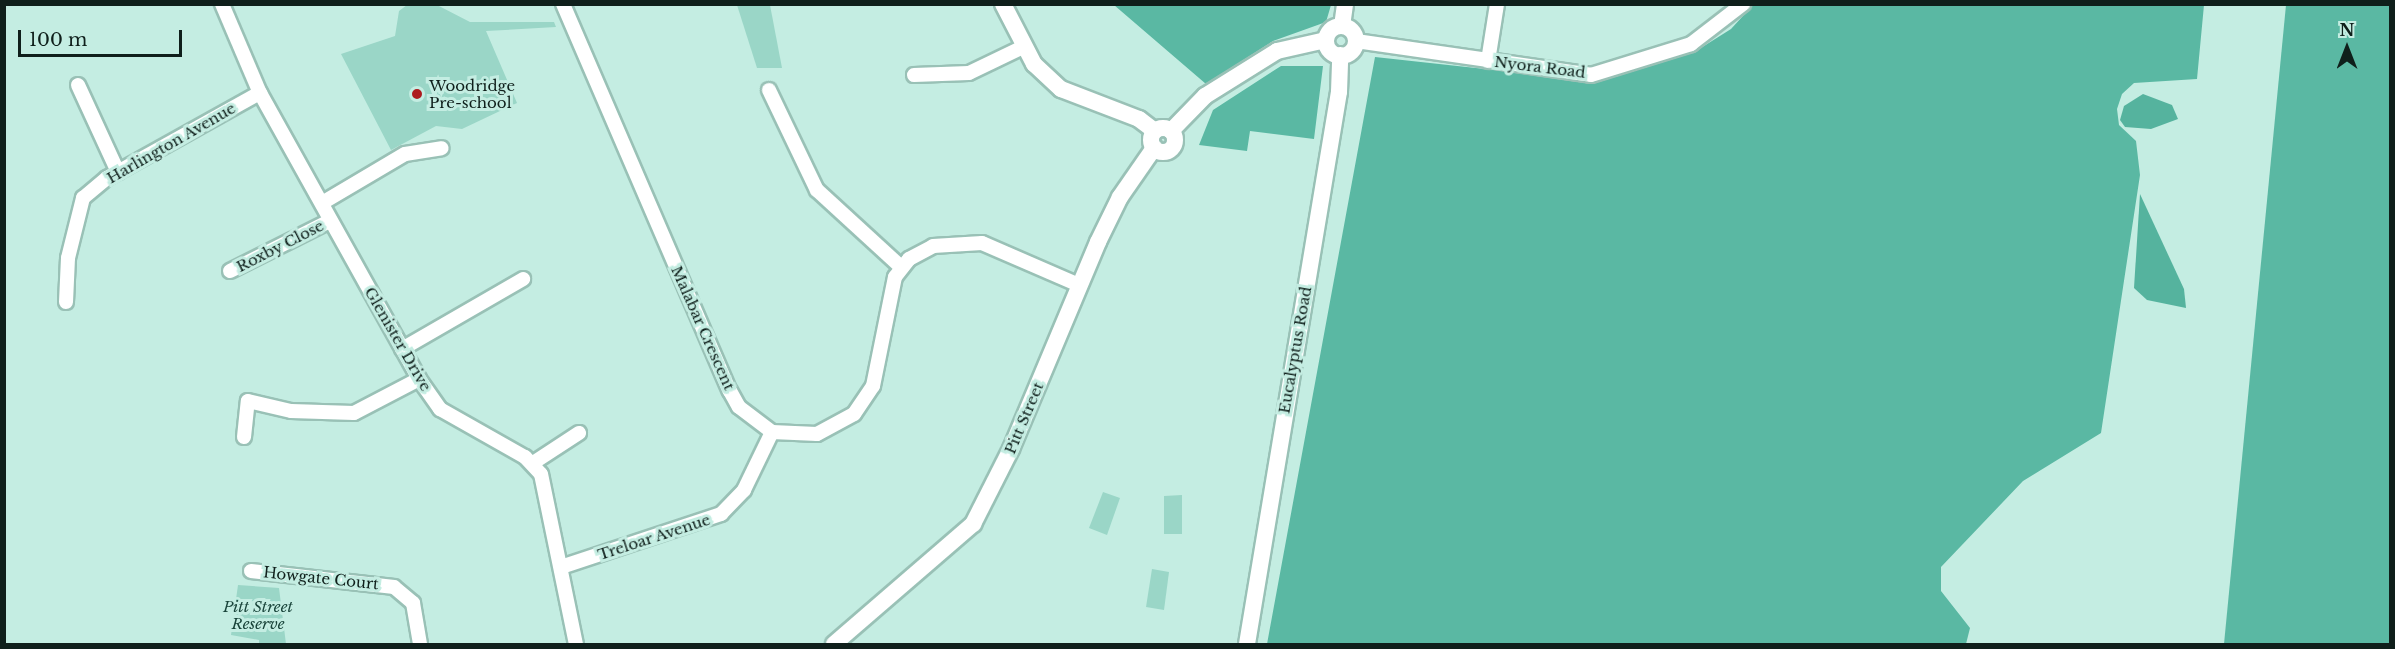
<!DOCTYPE html>
<style>
body{margin:0}
#map{position:relative;width:2395px;height:649px;overflow:hidden;background:#c4ede2;font-family:"Libre Baskerville",serif}
div>[style]{position:absolute}
.green>*{inset:0;background:#9ad6c7}
.forest>*{inset:0;background:#5ab8a3}
.water>*{inset:0;background:#55b39e}
.roads{filter:drop-shadow(2px 0 #99c1b6) drop-shadow(-2px 0 #99c1b6) drop-shadow(0 2px #99c1b6) drop-shadow(0 -2px #99c1b6)}
.minor>*{height:14px;margin:-7px;padding:0 7px;transform-origin:7px;border-radius:7px;background:#fff}
.tertiary>*{height:16px;margin:-8px;padding:0 8px;transform-origin:8px;border-radius:8px;background:#fff}
.tertiary>.ring{margin:-8px;padding:0;box-sizing:content-box;background:none;border:16px solid #fff;border-radius:50%}
.dots>*{width:16px;height:16px;translate:-50% -50%;box-sizing:border-box;border:3px solid #c4ede2;border-radius:50%}
span{translate:-50% -50%;white-space:nowrap;text-align:center;line-height:1.15;-webkit-text-stroke:6px #c4ede2;paint-order:stroke}
.street-label{font-size:15px;color:#0f1f1b}
.poi-label{font-size:15px;color:#0f1f1b}
.left{translate:0 -50%;text-align:left}
.park-label{font-size:15px;color:#19443a;font-style:italic}
.frame{position:absolute;inset:0;border:6px solid #0f1f1b;pointer-events:none}
.north{position:absolute;left:2317px;top:18px;width:60px;height:60px;-webkit-text-stroke:4px #c4ede2;paint-order:stroke;rotate:0deg;font-size:16px;font-weight:700;line-height:24px;text-align:center;color:#0f1f1b}
.north::after{content:'';display:block;margin:auto;width:21px;height:27px;background:#0f1f1b;clip-path:polygon(50% 0,100% 100%,50% 72%,0 100%)}
.scale{position:absolute;left:18px;top:30px;width:164px;height:27px;box-sizing:border-box;border:3px solid #0f1f1b;border-top:0;padding-left:8px;font-size:18px;line-height:21px;white-space:nowrap;color:#0f1f1b;-webkit-text-stroke:4px #c4ede2;paint-order:stroke}
</style>
<div id="map">
<div class="green">
<div style="clip-path:polygon(407px 5px,437px 5px,470px 22px,554px 22px,556px 27px,486px 31px,517px 103px,462px 129px,436px 126px,391px 150px,341px 54px,395px 36px,399px 11px)"></div>
<div style="clip-path:polygon(737px 5px,770px 5px,782px 68px,757px 68px)"></div>
<div style="clip-path:polygon(1103px 492px,1120px 498px,1107px 535px,1089px 528px)"></div>
<div style="clip-path:polygon(1182px 495px,1182px 534px,1164px 534px,1164px 496px)"></div>
<div style="clip-path:polygon(1152px 569px,1169px 572px,1164px 610px,1146px 607px)"></div>
<div style="clip-path:polygon(238px 585px,279px 588px,286px 644px,259px 644px,259px 640px,231px 635px)"></div>
</div>
<div class="forest">
<div style="clip-path:polygon(1114px 5px,1331px 5px,1326px 22px,1273px 41px,1206px 84px)"></div>
<div style="clip-path:polygon(1753px 5px,2204px 5px,2197px 79px,2134px 83px,2122px 94px,2117px 109px,2119px 125px,2136px 141px,2140px 175px,2101px 433px,2023px 481px,1941px 567px,1941px 591px,1970px 628px,1966px 644px,1267px 644px,1375px 57px,1596px 81px,1696px 51px,1731px 29px)"></div>
<div style="clip-path:polygon(2286px 5px,2390px 5px,2390px 644px,2224px 644px)"></div>
<div style="clip-path:polygon(1281px 66px,1323px 66px,1314px 139px,1250px 131px,1247px 151px,1199px 145px,1213px 110px)"></div>
</div>
<div class="water">
<div style="clip-path:polygon(2143px 94px,2172px 105px,2178px 119px,2151px 129px,2125px 127px,2120px 120px,2124px 106px)"></div>
<div style="clip-path:polygon(2140px 194px,2184px 289px,2186px 308px,2147px 300px,2134px 288px)"></div>
</div>
<div class="roads">
<div class="minor">
<div style="left:222px;top:4px;width:97px;rotate:66.9deg"></div>
<div style="left:260px;top:93px;width:327px;rotate:60.9deg"></div>
<div style="left:419px;top:379px;width:37px;rotate:55deg"></div>
<div style="left:440px;top:409px;width:98px;rotate:29.5deg"></div>
<div style="left:525px;top:457px;width:23px;rotate:47deg"></div>
<div style="left:541px;top:474px;width:174px;rotate:78.4deg"></div>
<div style="left:563px;top:4px;width:421px;rotate:66.7deg"></div>
<div style="left:730px;top:391px;width:18px;rotate:61deg"></div>
<div style="left:739px;top:407px;width:41px;rotate:37.1deg"></div>
<div style="left:772px;top:432px;width:45px;rotate:2.5deg"></div>
<div style="left:817px;top:434px;width:42px;rotate:-28.4deg"></div>
<div style="left:854px;top:414px;width:34px;rotate:-56deg"></div>
<div style="left:873px;top:386px;width:111px;rotate:-78.6deg"></div>
<div style="left:895px;top:277px;width:23px;rotate:-52deg"></div>
<div style="left:909px;top:259px;width:27px;rotate:-28deg"></div>
<div style="left:933px;top:246px;width:49px;rotate:-3.5deg"></div>
<div style="left:982px;top:243px;width:106px;rotate:23.4deg"></div>
<div style="left:1356px;top:41px;width:237px;rotate:8.2deg"></div>
<div style="left:1591px;top:75px;width:105px;rotate:-17.2deg"></div>
<div style="left:1691px;top:44px;width:66px;rotate:-37.6deg"></div>
<div style="left:1488px;top:61px;width:58px;rotate:-81deg"></div>
<div style="left:914px;top:75px;width:55px;rotate:-2.1deg"></div>
<div style="left:969px;top:73px;width:60px;rotate:-25.7deg"></div>
<div style="left:78px;top:85px;width:96px;rotate:65.3deg"></div>
<div style="left:769px;top:90px;width:111px;rotate:64.4deg"></div>
<div style="left:817px;top:190px;width:114px;rotate:42.5deg"></div>
<div style="left:322px;top:203px;width:96px;rotate:-30.6deg"></div>
<div style="left:405px;top:154px;width:37px;rotate:-9deg"></div>
<div style="left:230px;top:271px;width:112px;rotate:-26.6deg"></div>
<div style="left:66px;top:302px;width:44px;rotate:-87.4deg"></div>
<div style="left:68px;top:258px;width:62px;rotate:-76deg"></div>
<div style="left:83px;top:198px;width:31px;rotate:-40deg"></div>
<div style="left:107px;top:178px;width:175px;rotate:-29.1deg"></div>
<div style="left:402px;top:349px;width:140px;rotate:-30deg"></div>
<div style="left:244px;top:437px;width:36px;rotate:-84deg"></div>
<div style="left:248px;top:401px;width:44px;rotate:13.1deg"></div>
<div style="left:291px;top:411px;width:63px;rotate:1.8deg"></div>
<div style="left:354px;top:413px;width:73px;rotate:-27.6deg"></div>
<div style="left:533px;top:463px;width:55px;rotate:-33.1deg"></div>
<div style="left:561px;top:567px;width:169px;rotate:-18.3deg"></div>
<div style="left:721px;top:514px;width:33px;rotate:-46deg"></div>
<div style="left:744px;top:490px;width:64px;rotate:-64.2deg"></div>
<div style="left:251px;top:571px;width:144px;rotate:6.4deg"></div>
<div style="left:394px;top:587px;width:25px;rotate:40deg"></div>
<div style="left:413px;top:603px;width:42px;rotate:80.3deg"></div>
</div>
<div class="tertiary">
<div style="left:1003px;top:4px;width:68px;rotate:62.7deg"></div>
<div style="left:1034px;top:64px;width:37px;rotate:43deg"></div>
<div style="left:1061px;top:89px;width:84px;rotate:21deg"></div>
<div style="left:1139px;top:119px;width:20px;rotate:37deg"></div>
<div style="left:1342px;top:26px;width:22px;rotate:-82deg"></div>
<div class="ring" style="left:1326px;top:26px;width:14px;height:14px"></div>
<div class="ring" style="left:1151px;top:128px;width:8px;height:8px"></div>
<div style="left:1171px;top:131px;width:49px;rotate:-45.8deg"></div>
<div style="left:1205px;top:96px;width:85px;rotate:-32deg"></div>
<div style="left:1277px;top:51px;width:50px;rotate:-12.7deg"></div>
<div style="left:834px;top:644px;width:184px;rotate:-40.8deg"></div>
<div style="left:973px;top:524px;width:84px;rotate:-63.1deg"></div>
<div style="left:1011px;top:449px;width:225px;rotate:-67.2deg"></div>
<div style="left:1098px;top:242px;width:50px;rotate:-63.9deg"></div>
<div style="left:1120px;top:197px;width:60px;rotate:-55.2deg"></div>
<div style="left:1247px;top:644px;width:560px;rotate:-80.54deg"></div>
<div style="left:1339px;top:92px;width:37px;rotate:-88deg"></div>
</div>
</div>
<div class="dots">
<div style="left:417px;top:94px;background:#ad1b1e"></div>
</div>
<div class="street-label">
<span style="left:1540px;top:67px;rotate:7deg">Nyora Road</span>
<span style="left:171px;top:143px;rotate:-30deg">Harlington Avenue</span>
<span style="left:280px;top:246px;rotate:-27deg">Roxby Close</span>
<span style="left:703px;top:328px;rotate:66deg">Malabar Crescent</span>
<span style="left:398px;top:339px;rotate:60deg">Glenister Drive</span>
<span style="left:1295px;top:350px;rotate:-80deg">Eucalyptus Road</span>
<span style="left:1024px;top:418px;rotate:-67deg">Pitt Street</span>
<span style="left:654px;top:537px;rotate:-18deg">Treloar Avenue</span>
<span style="left:321px;top:578px;rotate:6deg">Howgate Court</span>
</div>
<div class="poi-label">
<span class="left" style="left:429px;top:94px">Woodridge<br>Pre-school</span>
</div>
<div class="park-label">
<span style="left:258px;top:615px">Pitt Street<br>Reserve</span>
</div>
<div class="frame"></div>
<div class="north">N</div>
<div class="scale">100 m</div>
</div>
